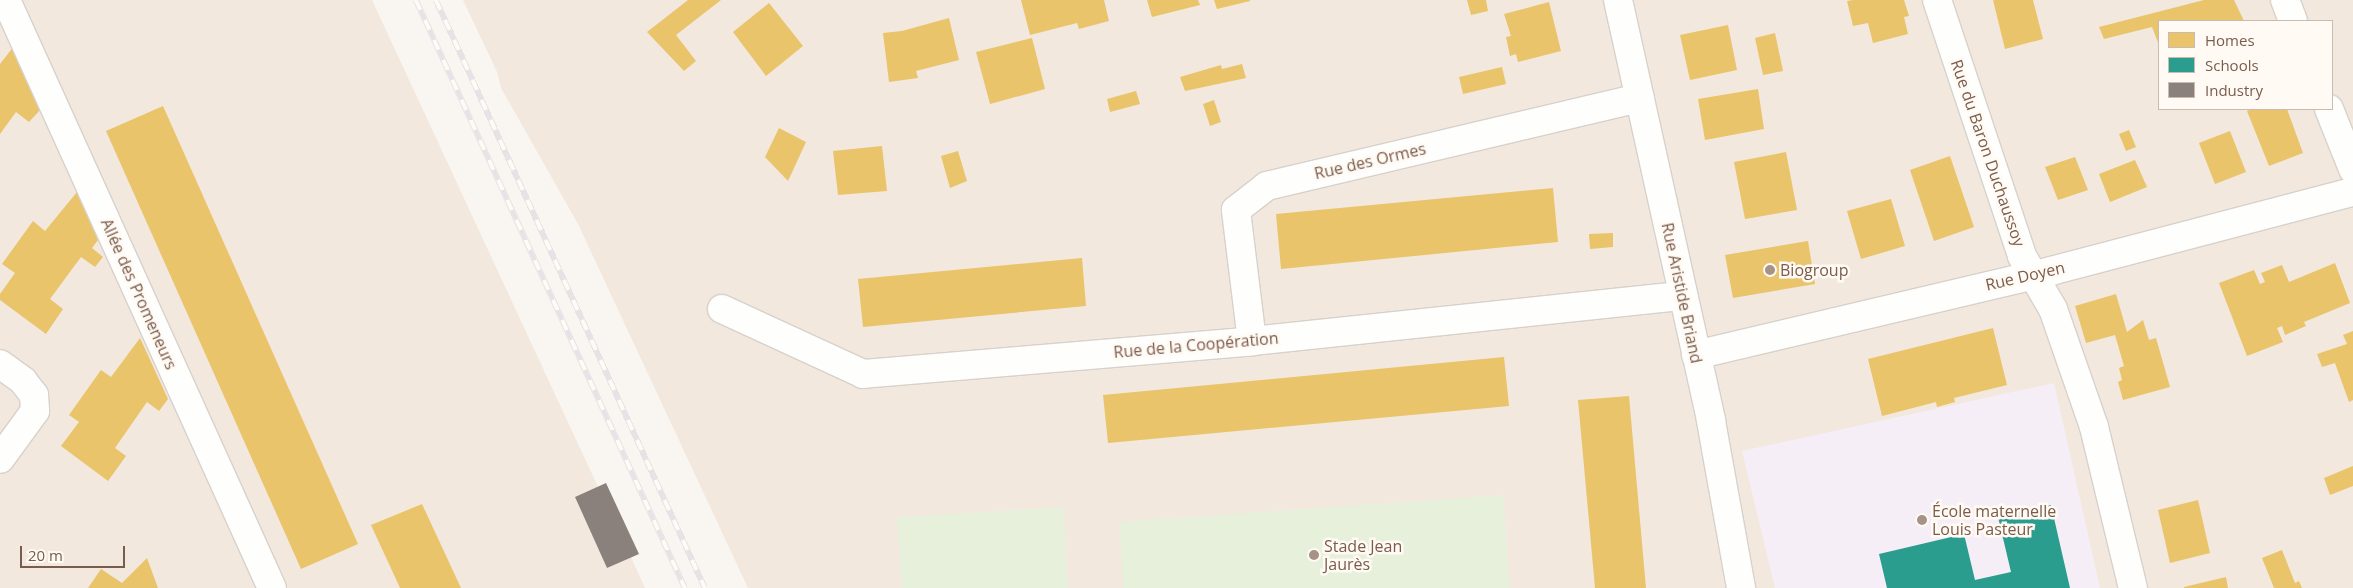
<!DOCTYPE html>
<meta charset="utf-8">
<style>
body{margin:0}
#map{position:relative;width:2353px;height:588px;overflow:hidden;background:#f9f5f0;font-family:"Open Sans",sans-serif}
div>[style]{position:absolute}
.residential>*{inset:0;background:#f2e8de}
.education>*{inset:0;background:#f6eef6}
.green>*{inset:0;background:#e7f0db}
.homes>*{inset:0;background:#e9c46a}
.schools>*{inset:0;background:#2a9d8f}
.industry>*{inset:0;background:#8a817c}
.roads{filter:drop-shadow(1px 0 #d7d1cb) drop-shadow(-1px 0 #d7d1cb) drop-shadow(0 1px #d7d1cb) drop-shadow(0 -1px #d7d1cb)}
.street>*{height:28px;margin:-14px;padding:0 14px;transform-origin:14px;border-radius:14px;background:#fefefd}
.rail>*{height:5.5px;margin-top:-2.75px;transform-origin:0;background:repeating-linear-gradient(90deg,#fffaf3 0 11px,#e6e3e7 0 22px);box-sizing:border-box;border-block:1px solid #e6e3e7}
.dots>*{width:14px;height:14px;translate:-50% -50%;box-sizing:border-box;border:2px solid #fffaf3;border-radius:50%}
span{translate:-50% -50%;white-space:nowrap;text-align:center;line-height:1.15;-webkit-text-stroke:5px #fffaf3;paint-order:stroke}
.street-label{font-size:16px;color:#7a5c4d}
.poi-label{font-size:16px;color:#7a5c4d}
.left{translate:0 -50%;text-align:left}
.legend{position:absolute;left:2158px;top:20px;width:175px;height:90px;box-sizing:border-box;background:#fffaf3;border:1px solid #cabbb1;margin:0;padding:6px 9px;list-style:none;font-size:15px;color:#7a5c4d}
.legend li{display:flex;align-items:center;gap:10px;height:25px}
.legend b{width:25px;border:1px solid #cabbb1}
.scale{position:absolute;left:20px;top:546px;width:105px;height:22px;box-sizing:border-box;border:2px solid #7a5c4d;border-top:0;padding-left:6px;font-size:15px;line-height:18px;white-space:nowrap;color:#7a5c4d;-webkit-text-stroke:4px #fffaf3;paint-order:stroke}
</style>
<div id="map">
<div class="residential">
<div style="clip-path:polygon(0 0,372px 0,598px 487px,575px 497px,607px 568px,631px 557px,645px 588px,0 588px)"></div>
<div style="clip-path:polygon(evenodd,463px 0,2353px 0,2353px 588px,748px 588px,578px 224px,501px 88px,498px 74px,463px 0,2159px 21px,2332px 21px,2332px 109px,2159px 109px,2159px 21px)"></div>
</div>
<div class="education">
<div style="clip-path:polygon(2054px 383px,2100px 588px,1775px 588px,1742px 451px)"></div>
</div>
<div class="green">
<div style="clip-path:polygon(1503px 495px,1510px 588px,1123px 588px,1119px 522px)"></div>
<div style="clip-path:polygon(1063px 507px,1068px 588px,902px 588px,897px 517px)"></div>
</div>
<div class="homes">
<div style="clip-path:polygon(688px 0,721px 0,676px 35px,696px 61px,684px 71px,647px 32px)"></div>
<div style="clip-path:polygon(1021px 0,1104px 0,1109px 21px,1079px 29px,1077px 23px,1030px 35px)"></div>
<div style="clip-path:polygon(1147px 0,1198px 0,1200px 5px,1152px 17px)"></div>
<div style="clip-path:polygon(1214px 0,1250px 0,1250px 1px,1217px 9px)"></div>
<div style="clip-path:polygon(1467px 0,1486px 0,1488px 11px,1471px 15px)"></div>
<div style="clip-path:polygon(1853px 0,1904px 0,1909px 16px,1904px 17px,1908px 34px,1873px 43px,1868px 23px,1853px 26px,1847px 1px)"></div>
<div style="clip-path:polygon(1993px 0,2033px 0,2043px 39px,2005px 49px)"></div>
<div style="clip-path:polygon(2204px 0,2234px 0,2244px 21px,2159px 21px,2159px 45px,2152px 27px,2104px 39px,2099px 27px)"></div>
<div style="clip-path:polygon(1549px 2px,1561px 51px,1518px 62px,1516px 54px,1510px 56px,1506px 37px,1511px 36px,1504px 14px)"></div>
<div style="clip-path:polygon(769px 3px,803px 46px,766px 76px,733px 32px)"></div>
<div style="clip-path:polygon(949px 18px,959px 60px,916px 71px,918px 78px,889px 82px,883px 33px,902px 31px)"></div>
<div style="clip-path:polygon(1728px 25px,1737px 70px,1690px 80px,1680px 35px)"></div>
<div style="clip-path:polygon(1775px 33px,1783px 71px,1763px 75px,1755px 38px)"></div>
<div style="clip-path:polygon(1032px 38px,1045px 89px,990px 104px,976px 52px)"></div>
<div style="clip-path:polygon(14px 46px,42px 108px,29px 122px,16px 112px,0 134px,0 64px)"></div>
<div style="clip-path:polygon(1242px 64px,1246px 78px,1185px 91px,1180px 77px,1221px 65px,1222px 69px)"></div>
<div style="clip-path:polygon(1502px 67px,1506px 84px,1463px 94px,1459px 77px)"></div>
<div style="clip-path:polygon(1758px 89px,1764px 129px,1705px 140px,1698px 99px)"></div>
<div style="clip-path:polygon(1136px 91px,1140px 104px,1110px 112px,1107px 99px)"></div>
<div style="clip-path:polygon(1214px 100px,1221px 122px,1210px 126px,1203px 104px)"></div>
<div style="clip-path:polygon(163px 106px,358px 544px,301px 569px,106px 131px)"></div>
<div style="clip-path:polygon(2252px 109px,2287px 109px,2303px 153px,2269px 166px,2247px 111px)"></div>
<div style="clip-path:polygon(779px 128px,806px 142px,788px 181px,765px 157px)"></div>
<div style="clip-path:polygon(2129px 130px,2136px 147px,2126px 151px,2119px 134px)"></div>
<div style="clip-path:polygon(2230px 131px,2246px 172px,2215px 184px,2199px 143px)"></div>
<div style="clip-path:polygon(882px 146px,887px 191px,838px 195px,833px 151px)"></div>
<div style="clip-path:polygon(958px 151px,967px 181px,950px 188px,941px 156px)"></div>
<div style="clip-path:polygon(1786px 152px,1797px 210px,1745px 219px,1734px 162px)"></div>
<div style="clip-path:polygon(1950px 156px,1974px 227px,1934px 241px,1910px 170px)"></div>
<div style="clip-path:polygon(2075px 157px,2088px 190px,2058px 200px,2045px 167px)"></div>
<div style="clip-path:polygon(2135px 160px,2147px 187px,2110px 202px,2099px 174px)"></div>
<div style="clip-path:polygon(1553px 188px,1558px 242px,1281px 269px,1276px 214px)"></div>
<div style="clip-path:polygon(77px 192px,98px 240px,92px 248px,103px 257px,95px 267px,81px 257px,50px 299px,63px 309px,46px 334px,0 300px,0 294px,15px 273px,2px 264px,33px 221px,45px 231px)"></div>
<div style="clip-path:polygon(1891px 199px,1905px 246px,1861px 259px,1847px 211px)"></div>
<div style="clip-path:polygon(1613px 233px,1613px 247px,1590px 249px,1589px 234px)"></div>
<div style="clip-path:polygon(1808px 241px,1815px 284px,1733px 298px,1725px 255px)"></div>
<div style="clip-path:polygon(1082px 258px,1086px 306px,863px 327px,858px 279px)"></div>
<div style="clip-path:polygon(2335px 263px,2350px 303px,2304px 322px,2306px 326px,2285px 335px,2282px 326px,2277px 328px,2283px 342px,2247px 356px,2219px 283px,2254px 270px,2260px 284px,2265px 282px,2261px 273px,2282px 265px,2289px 282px)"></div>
<div style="clip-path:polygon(2116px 294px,2127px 332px,2143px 320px,2149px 340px,2156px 338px,2170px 387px,2123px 400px,2118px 382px,2122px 380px,2119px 368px,2124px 366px,2115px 335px,2086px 343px,2075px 306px)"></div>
<div style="clip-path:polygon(1993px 328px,2007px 385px,1954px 398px,1955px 402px,1937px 407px,1936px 402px,1882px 416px,1868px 359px)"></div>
<div style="clip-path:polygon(2353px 331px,2353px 400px,2349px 402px,2335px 363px,2322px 367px,2317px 354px,2347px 344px,2343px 335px)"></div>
<div style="clip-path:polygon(140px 338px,168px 399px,159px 411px,147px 402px,115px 448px,126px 456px,108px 481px,61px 446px,79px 422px,69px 415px,101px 370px,111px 377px)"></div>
<div style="clip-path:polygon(1504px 357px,1509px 406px,1108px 443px,1103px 395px)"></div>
<div style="clip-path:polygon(1629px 396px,1646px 588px,1595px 588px,1578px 400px)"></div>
<div style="clip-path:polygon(2353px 466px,2353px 486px,2330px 495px,2324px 478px)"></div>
<div style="clip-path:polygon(2198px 500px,2210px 553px,2170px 563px,2158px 510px)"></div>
<div style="clip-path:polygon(422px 504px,461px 588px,400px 588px,371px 525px)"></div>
<div style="clip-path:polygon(2282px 550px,2295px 583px,2299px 581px,2302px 588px,2274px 588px,2262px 558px)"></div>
<div style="clip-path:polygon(147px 558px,158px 588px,88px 588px,101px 569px,122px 583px)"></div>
<div style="clip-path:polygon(2226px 577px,2228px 588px,2184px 588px,2184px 587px)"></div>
</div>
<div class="schools">
<div style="clip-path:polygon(2051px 505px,2070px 588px,1887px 588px,1879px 554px,1964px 534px,1975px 580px,2011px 572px,1998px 517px)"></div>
</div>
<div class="industry">
<div style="clip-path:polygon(606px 483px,639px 554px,607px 568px,575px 497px)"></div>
</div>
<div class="roads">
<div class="street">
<div style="left:6px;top:0;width:645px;rotate:65.66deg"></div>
<div style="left:1618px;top:0;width:431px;rotate:77.5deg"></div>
<div style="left:1711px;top:421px;width:170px;rotate:79.8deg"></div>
<div style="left:1937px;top:0;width:270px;rotate:71.6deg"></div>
<div style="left:2022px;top:256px;width:61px;rotate:59.7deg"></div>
<div style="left:2053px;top:309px;width:125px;rotate:70.8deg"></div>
<div style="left:2094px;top:427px;width:166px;rotate:76.4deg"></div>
<div style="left:2285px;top:0;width:22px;rotate:69deg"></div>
<div style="left:2329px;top:109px;width:65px;rotate:68.2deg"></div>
<div style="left:722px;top:309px;width:155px;rotate:24.7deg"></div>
<div style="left:863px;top:374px;width:390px;rotate:-4.8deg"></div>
<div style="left:1252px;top:341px;width:433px;rotate:-6deg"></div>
<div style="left:1252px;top:341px;width:132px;rotate:-97deg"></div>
<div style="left:1236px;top:210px;width:39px;rotate:-38deg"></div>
<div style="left:1267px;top:186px;width:383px;rotate:-13.3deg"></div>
<div style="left:1696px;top:355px;width:365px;rotate:-13.3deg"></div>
<div style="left:2051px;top:271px;width:312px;rotate:-14.7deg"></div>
<div style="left:0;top:364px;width:29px;rotate:36deg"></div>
<div style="left:23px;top:381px;width:18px;rotate:52deg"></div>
<div style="left:34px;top:395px;width:16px;rotate:86deg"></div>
<div style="left:35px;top:411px;width:59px;rotate:126.1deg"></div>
</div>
</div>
<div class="rail">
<div style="left:416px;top:0;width:647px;rotate:65.42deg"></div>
<div style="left:436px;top:0;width:647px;rotate:65.42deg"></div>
</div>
<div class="dots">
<div style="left:1770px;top:270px;background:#a69286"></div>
<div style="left:1922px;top:520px;background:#a69286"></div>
<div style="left:1314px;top:555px;background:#a69286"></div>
</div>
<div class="street-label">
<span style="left:1988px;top:153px;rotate:71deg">Rue du Baron Duchaussoy</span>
<span style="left:1370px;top:161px;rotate:-13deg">Rue des Ormes</span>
<span style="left:2025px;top:276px;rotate:-13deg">Rue Doyen</span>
<span style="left:1682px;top:293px;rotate:78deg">Rue Aristide Briand</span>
<span style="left:139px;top:294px;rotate:66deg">Allée des Promeneurs</span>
<span style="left:1196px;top:345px;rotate:-5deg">Rue de la Coopération</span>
</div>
<div class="poi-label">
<span class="left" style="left:1780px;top:270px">Biogroup</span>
<span class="left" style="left:1932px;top:520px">École maternelle<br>Louis Pasteur</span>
<span class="left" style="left:1324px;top:555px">Stade Jean<br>Jaurès</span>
</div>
<ul class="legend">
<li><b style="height:14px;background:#e9c46a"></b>Homes</li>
<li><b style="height:14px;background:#2a9d8f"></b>Schools</li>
<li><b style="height:14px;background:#8a817c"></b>Industry</li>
</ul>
<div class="scale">20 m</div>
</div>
